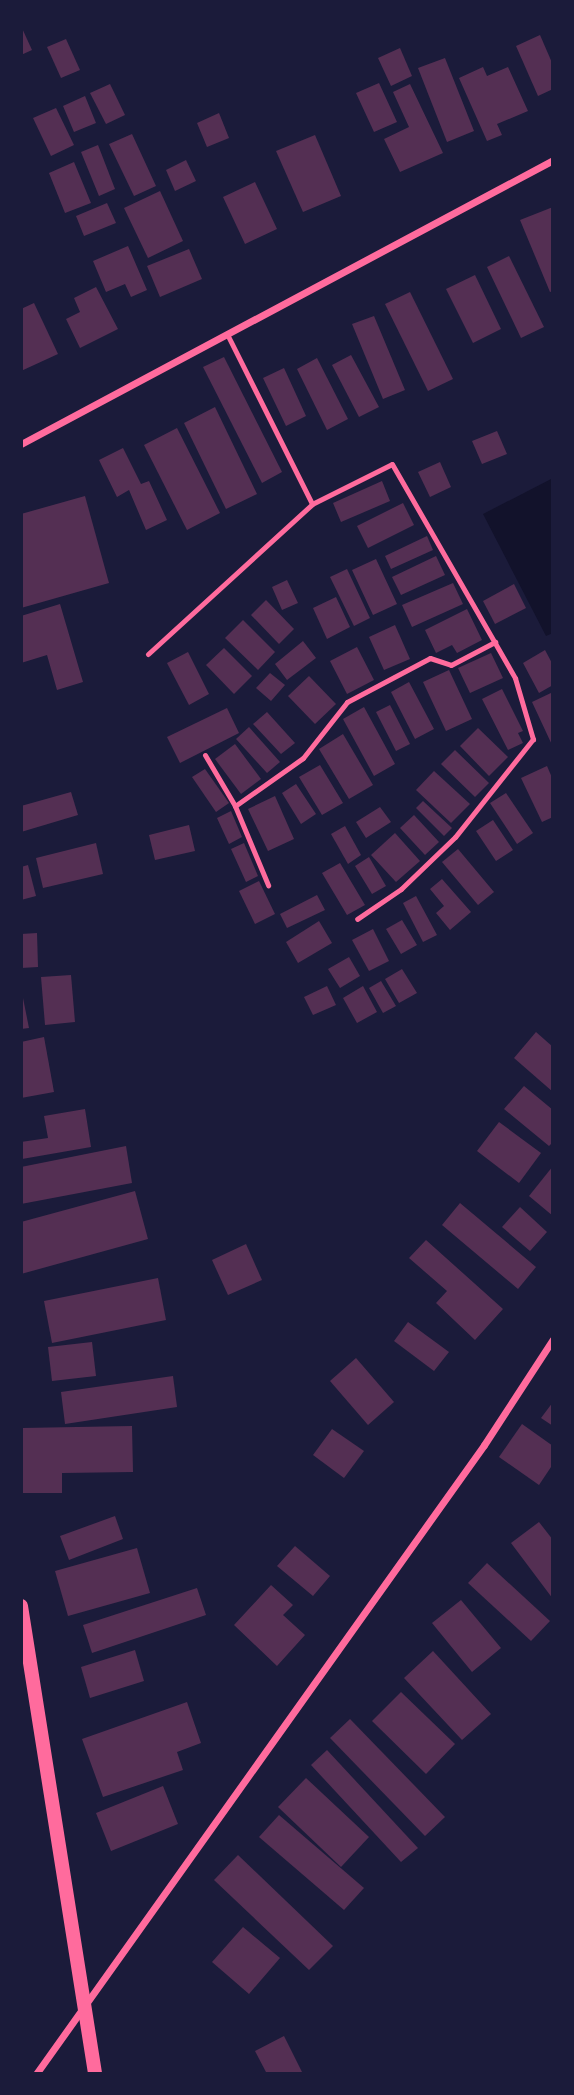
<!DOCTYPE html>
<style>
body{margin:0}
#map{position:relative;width:574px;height:2095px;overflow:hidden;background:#1b1b3a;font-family:"Noto Sans",sans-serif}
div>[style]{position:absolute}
.water>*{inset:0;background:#12122b}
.building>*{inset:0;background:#542f53}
.service>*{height:5px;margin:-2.5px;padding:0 2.5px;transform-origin:2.5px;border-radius:2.5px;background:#ff6b9d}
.minor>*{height:7px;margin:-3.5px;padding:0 3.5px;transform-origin:3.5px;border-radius:3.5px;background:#ff6b9d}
.secondary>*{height:14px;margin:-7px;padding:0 7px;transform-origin:7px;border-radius:7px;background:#ff6b9d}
span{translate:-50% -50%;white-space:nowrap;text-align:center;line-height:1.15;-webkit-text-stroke:5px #1b1b3a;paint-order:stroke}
.frame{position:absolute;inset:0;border:23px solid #1b1b3a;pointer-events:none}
</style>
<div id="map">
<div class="water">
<div style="clip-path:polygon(553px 478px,553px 633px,546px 636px,483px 514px)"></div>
</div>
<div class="building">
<div style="clip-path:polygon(21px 26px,32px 50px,21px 55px)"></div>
<div style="clip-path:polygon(540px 35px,553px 65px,553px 89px,538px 96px,516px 46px)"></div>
<div style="clip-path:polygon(66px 39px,80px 70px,61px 78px,47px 47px)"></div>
<div style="clip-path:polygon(400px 48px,412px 76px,391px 86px,378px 58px)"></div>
<div style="clip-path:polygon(445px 58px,474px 131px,447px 142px,418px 68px)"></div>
<div style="clip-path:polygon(483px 67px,487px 76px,508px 67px,528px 111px,497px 124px,502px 135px,487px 141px,459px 78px)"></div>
<div style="clip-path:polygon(379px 83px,397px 122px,374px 132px,356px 93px)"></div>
<div style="clip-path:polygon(110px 84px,125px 115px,106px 124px,90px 93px)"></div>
<div style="clip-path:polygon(410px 84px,443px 153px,400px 172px,384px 139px,409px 127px,393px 92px)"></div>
<div style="clip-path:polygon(85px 96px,96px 123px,74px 132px,63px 106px)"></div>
<div style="clip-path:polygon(56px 108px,74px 145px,51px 156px,33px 118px)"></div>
<div style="clip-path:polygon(219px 113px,229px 138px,207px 147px,197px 123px)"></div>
<div style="clip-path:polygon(132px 134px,156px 186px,134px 196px,109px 144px)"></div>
<div style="clip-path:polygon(315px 135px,341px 196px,303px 212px,276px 151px)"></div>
<div style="clip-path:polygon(98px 145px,115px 189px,99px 196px,81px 152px)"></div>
<div style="clip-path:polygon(186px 160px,196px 181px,175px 191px,166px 170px)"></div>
<div style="clip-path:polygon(74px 162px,91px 203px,65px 213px,49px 173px)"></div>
<div style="clip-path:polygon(255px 182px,277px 229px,245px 244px,223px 197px)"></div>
<div style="clip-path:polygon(160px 191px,183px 241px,148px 258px,124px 208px)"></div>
<div style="clip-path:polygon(107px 203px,116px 223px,84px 236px,76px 216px)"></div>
<div style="clip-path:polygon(553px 207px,553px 291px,550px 292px,520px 220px)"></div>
<div style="clip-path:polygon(128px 246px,147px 290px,131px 297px,125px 284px,106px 292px,93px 261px)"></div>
<div style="clip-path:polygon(189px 249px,202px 279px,160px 297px,147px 266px)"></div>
<div style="clip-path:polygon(509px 256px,544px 327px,521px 338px,487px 267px)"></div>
<div style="clip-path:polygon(475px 275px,501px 329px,473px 343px,446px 289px)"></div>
<div style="clip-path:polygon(96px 287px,118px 329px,80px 348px,66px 319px,80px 312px,74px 298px)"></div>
<div style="clip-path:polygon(410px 292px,453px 379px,428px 391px,385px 304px)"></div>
<div style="clip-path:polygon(34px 303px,58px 354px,21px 371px,21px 309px)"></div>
<div style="clip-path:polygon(374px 316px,405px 390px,383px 399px,352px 324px)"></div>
<div style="clip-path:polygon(351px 355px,379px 407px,359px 417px,332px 365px)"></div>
<div style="clip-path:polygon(224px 357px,282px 472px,262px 483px,203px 367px)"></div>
<div style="clip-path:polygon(317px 358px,348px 419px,327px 430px,297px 369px)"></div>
<div style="clip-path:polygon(284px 368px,306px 416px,286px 426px,263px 378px)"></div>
<div style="clip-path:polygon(215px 407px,257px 494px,226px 509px,184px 423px)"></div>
<div style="clip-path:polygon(177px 428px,220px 513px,187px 530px,144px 445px)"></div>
<div style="clip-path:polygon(497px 431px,507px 454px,482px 464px,472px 441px)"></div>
<div style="clip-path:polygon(123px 448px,141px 484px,149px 481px,167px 520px,146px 530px,129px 490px,117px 497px,99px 460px)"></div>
<div style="clip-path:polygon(440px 462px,451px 487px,430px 497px,418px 472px)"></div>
<div style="clip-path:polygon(382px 481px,390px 501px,341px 522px,333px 503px)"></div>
<div style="clip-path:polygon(85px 496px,109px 583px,21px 608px,21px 514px)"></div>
<div style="clip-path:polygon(403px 503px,414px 525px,368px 548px,357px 526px)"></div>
<div style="clip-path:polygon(427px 536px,433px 550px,391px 569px,385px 556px)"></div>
<div style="clip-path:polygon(436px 556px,445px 575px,401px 595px,392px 577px)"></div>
<div style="clip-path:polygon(376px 559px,397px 604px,373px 615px,352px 570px)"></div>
<div style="clip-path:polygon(347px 569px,370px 618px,354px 626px,330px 577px)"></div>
<div style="clip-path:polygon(287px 580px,298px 603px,282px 610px,272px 587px)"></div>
<div style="clip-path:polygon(453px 583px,463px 604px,412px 627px,402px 605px)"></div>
<div style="clip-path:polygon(514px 584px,526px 608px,495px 624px,483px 601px)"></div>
<div style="clip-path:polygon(336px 597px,350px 627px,327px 639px,313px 608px)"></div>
<div style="clip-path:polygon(266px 600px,294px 629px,279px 644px,251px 615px)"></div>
<div style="clip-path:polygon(60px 604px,83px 682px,57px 690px,47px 655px,21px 663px,21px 616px)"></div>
<div style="clip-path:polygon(467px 609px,482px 640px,457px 653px,452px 645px,436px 653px,425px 630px)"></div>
<div style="clip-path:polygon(243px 620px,275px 652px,258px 670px,225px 638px)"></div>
<div style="clip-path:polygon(395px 625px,410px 659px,384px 670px,369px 637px)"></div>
<div style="clip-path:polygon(303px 641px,316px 658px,287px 680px,275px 664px)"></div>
<div style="clip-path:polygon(357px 647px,374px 680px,347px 694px,330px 661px)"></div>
<div style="clip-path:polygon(224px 648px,252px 676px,234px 694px,206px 665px)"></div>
<div style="clip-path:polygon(545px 650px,553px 665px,553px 685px,539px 693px,523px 663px)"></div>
<div style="clip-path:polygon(188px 652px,209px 694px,189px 705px,167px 663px)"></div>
<div style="clip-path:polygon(491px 653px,503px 678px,470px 693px,458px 668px)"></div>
<div style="clip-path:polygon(449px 670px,472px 719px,446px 731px,423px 682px)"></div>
<div style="clip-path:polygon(270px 673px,285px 685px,271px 701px,256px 688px)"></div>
<div style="clip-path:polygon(309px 676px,336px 704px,315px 724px,288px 696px)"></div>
<div style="clip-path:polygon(409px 682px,434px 729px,415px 739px,391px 692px)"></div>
<div style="clip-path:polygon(502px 689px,523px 731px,518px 733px,523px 743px,508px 750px,482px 699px)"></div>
<div style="clip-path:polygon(553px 692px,553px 747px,532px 702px)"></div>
<div style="clip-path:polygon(390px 705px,410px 744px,396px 751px,376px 712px)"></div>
<div style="clip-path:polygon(364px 707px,395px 764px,374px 776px,343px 719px)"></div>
<div style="clip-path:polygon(227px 708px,239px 733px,180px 763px,167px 737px)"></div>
<div style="clip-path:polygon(267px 712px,295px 743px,281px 754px,253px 724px)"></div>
<div style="clip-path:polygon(249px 727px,280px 762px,267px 773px,236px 739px)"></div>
<div style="clip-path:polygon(478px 728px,508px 757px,489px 776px,460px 746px)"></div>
<div style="clip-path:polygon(343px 734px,373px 785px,349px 799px,319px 749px)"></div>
<div style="clip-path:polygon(235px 744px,261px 779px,241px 794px,215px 759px)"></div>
<div style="clip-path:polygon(455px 750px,489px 783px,475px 797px,441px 764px)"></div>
<div style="clip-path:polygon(320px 765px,343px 803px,322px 815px,299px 777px)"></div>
<div style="clip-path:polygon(547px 766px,553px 780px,553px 817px,542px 822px,521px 778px)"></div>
<div style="clip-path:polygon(205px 769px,229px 803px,216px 812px,192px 777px)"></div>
<div style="clip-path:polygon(434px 771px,470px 804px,451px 823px,416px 790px)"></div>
<div style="clip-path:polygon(296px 784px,316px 814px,301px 824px,282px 793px)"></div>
<div style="clip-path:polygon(71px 792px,78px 815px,21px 832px,21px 806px)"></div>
<div style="clip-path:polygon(506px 793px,533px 833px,517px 844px,490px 803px)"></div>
<div style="clip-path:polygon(275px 796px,294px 839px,268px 851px,248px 809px)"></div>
<div style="clip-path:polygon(423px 801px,452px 828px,444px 836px,416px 808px)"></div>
<div style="clip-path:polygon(380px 807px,391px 822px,366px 838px,356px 822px)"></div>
<div style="clip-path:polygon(231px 811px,242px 837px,229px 844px,217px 818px)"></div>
<div style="clip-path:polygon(414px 815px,439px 842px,425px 855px,400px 828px)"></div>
<div style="clip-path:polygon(493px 820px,513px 850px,496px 861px,476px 831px)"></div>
<div style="clip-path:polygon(189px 825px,195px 851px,155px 860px,149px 835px)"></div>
<div style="clip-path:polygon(345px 826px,361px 855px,348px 864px,331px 834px)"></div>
<div style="clip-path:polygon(395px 833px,420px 861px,396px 882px,371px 855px)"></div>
<div style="clip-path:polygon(96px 843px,103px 874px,43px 888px,36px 858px)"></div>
<div style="clip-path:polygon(244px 843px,258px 876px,246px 882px,231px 849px)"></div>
<div style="clip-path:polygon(458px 849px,494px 892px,478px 905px,442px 862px)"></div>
<div style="clip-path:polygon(369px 857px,386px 886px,372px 894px,355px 866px)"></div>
<div style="clip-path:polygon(340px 863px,365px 905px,347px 915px,322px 873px)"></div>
<div style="clip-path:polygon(28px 865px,36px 896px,21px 900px,21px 867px)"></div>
<div style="clip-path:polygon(442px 879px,471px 912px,450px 930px,436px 913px,444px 906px,430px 889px)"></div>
<div style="clip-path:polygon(259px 881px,275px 914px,255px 924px,239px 891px)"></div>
<div style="clip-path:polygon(317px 895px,325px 910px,287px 928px,280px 914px)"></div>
<div style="clip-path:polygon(416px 896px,437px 935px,423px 942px,403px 903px)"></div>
<div style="clip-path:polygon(402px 920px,417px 945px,401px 954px,386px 929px)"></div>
<div style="clip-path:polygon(319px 921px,332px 943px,298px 963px,286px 942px)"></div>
<div style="clip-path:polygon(373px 929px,389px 961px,369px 971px,352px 940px)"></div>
<div style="clip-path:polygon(37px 933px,38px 967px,21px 968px,21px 934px)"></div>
<div style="clip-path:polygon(349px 957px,360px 976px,340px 988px,328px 969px)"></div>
<div style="clip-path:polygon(402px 969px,417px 993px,399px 1003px,385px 979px)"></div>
<div style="clip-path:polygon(71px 975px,75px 1022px,45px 1025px,41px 977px)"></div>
<div style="clip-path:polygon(381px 981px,396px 1006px,383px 1013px,369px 988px)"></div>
<div style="clip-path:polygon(327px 986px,336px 1005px,313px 1015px,304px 997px)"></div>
<div style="clip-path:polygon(363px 986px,377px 1012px,357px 1023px,343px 998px)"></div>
<div style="clip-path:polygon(21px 988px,29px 1028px,21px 1029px)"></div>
<div style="clip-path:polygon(536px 1032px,553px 1047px,553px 1092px,514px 1058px)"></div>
<div style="clip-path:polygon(44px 1037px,54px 1092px,21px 1098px,21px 1042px)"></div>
<div style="clip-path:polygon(524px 1086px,553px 1110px,553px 1142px,549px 1146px,504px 1109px)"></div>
<div style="clip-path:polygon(85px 1109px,91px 1147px,22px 1159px,21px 1142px,48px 1138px,44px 1116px)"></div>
<div style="clip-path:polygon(499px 1122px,541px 1153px,519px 1183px,477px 1151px)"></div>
<div style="clip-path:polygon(126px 1146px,132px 1183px,21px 1204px,21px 1167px)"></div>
<div style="clip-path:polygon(553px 1166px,553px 1216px,529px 1196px)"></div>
<div style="clip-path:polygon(135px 1191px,148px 1239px,21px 1274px,21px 1222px)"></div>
<div style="clip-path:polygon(460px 1203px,536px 1267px,518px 1289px,442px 1225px)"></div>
<div style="clip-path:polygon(520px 1207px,547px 1232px,530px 1251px,502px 1227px)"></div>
<div style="clip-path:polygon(426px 1240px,503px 1309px,475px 1340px,436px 1303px,447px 1291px,409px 1258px)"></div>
<div style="clip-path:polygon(246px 1244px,262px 1280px,228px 1295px,212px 1260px)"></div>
<div style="clip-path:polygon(158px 1278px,166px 1320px,52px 1343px,44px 1301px)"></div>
<div style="clip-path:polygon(408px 1322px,449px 1352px,434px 1371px,394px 1341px)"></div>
<div style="clip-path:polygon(92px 1342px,96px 1376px,52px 1381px,48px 1347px)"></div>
<div style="clip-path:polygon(356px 1358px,394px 1402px,368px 1425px,330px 1381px)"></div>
<div style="clip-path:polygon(173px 1376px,177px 1407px,65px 1424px,61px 1392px)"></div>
<div style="clip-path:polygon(553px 1402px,553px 1426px,541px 1418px)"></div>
<div style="clip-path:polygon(522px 1424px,553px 1446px,553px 1464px,539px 1485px,499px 1457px)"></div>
<div style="clip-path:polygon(132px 1426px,133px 1472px,62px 1473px,62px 1493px,22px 1493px,22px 1428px)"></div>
<div style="clip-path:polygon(332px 1429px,364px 1451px,344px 1478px,313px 1455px)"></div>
<div style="clip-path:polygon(115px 1516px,123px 1539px,69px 1560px,60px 1536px)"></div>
<div style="clip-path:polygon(539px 1522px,553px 1540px,553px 1599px,511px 1543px)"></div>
<div style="clip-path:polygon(295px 1546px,330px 1576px,313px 1596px,277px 1566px)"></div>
<div style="clip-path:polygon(137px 1548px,150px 1593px,68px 1616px,55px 1571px)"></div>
<div style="clip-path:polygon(487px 1563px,550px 1621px,531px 1641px,468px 1583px)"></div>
<div style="clip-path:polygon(271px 1585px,293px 1605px,283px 1615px,305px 1635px,277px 1666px,234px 1625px)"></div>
<div style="clip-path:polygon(197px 1588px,206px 1615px,92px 1653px,83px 1625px)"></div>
<div style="clip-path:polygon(461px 1600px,501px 1648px,472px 1672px,432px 1623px)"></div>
<div style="clip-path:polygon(135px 1650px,144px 1681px,90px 1698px,81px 1667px)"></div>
<div style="clip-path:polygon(433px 1651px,491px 1714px,462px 1740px,404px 1678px)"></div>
<div style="clip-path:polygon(401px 1692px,455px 1744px,426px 1774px,372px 1721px)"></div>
<div style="clip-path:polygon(187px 1702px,201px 1743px,177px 1752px,183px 1770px,103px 1797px,82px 1739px)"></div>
<div style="clip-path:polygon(350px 1719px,445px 1817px,425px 1836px,330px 1738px)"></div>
<div style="clip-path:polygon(327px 1750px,418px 1848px,401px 1862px,311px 1765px)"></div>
<div style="clip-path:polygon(306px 1778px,369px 1837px,341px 1867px,278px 1807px)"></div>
<div style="clip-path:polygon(163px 1786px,178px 1824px,111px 1851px,96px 1813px)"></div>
<div style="clip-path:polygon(279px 1815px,364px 1888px,344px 1910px,259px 1837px)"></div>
<div style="clip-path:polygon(238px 1855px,333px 1946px,309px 1970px,214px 1880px)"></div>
<div style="clip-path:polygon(243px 1927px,280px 1958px,249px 1994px,212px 1962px)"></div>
<div style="clip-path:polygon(284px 2036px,303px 2074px,267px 2074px,255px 2051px)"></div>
</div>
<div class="service">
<div style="left:227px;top:334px;width:190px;rotate:63.4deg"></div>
<div style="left:312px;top:504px;width:89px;rotate:-26.6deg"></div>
<div style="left:392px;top:464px;width:247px;rotate:60.1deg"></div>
<div style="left:515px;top:678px;width:64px;rotate:73.6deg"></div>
<div style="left:533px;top:739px;width:125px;rotate:128.5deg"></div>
<div style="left:455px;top:837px;width:75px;rotate:136.1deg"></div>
<div style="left:401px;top:889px;width:53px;rotate:145.7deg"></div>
<div style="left:148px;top:654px;width:222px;rotate:-42.4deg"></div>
<div style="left:205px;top:755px;width:59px;rotate:59.5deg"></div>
<div style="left:235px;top:806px;width:86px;rotate:67.3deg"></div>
<div style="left:235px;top:806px;width:83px;rotate:-35.2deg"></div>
<div style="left:303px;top:758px;width:71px;rotate:-51.8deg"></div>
<div style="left:347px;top:702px;width:94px;rotate:-27.9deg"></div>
<div style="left:430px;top:658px;width:22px;rotate:18deg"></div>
<div style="left:451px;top:665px;width:50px;rotate:-27.6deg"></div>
</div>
<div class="minor">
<div style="left:21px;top:444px;width:603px;rotate:-28.09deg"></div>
<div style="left:36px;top:2074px;width:772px;rotate:-54.54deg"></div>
<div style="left:484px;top:1445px;width:126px;rotate:-56.9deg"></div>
</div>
<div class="secondary">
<div style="left:21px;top:1606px;width:474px;rotate:81deg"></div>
</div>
<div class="frame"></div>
</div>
